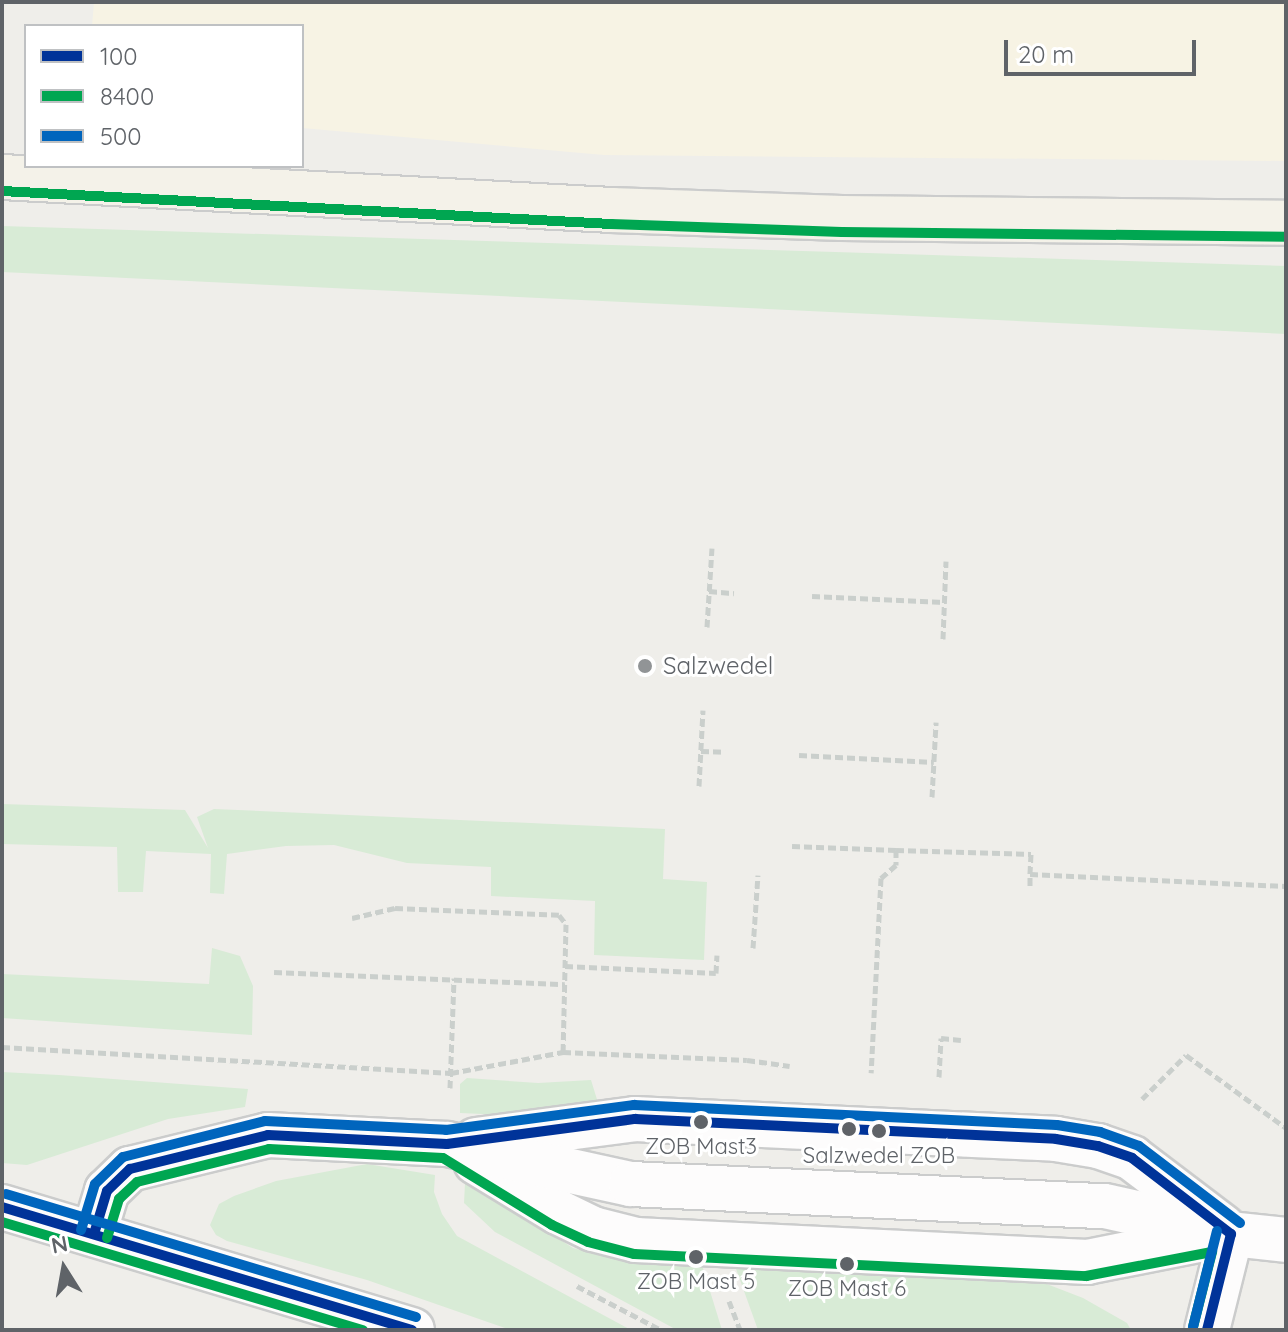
<!DOCTYPE html>
<style>
body{margin:0}
#map{position:relative;width:1288px;height:1332px;overflow:hidden;background:#efeeea;font-family:Quicksand,sans-serif}
div>[style]{position:absolute}
.commercial>*{inset:0;background:#f7f3e4}
.green>*{inset:0;background:#d8ebd6}
.path>*{height:5px;margin-top:-2.5px;transform-origin:0;background:repeating-linear-gradient(90deg,#cacfcc 0 8px,transparent 0 12px)}
.roads{filter:drop-shadow(2px 0 #cbcccc) drop-shadow(-2px 0 #cbcccc) drop-shadow(0 2px #cbcccc) drop-shadow(0 -2px #cbcccc)}
.minor>*{height:44px;margin:-22px;padding:0 22px;transform-origin:22px;border-radius:22px;background:#fdfcfc}
.major>*{height:44px;margin:-22px;padding:0 22px;transform-origin:22px;border-radius:22px;background:#f4f2e9}
.bus-1>*{height:10px;margin:-5px;padding:0 5px;transform-origin:5px;border-radius:5px;background:#039}
.bus-2>*{height:10px;margin:-5px;padding:0 5px;transform-origin:5px;border-radius:5px;background:#00a651}
.bus-3>*{height:10px;margin:-5px;padding:0 5px;transform-origin:5px;border-radius:5px;background:#0065bd}
.dots>*{width:22px;height:22px;translate:-50% -50%;box-sizing:border-box;border:4px solid #fff;border-radius:50%}
span{translate:-50% -50%;white-space:nowrap;text-align:center;line-height:1.15;-webkit-text-stroke:6px #fff;paint-order:stroke}
.bus-label{font-size:22px;color:#5f6368}
.poi-label{font-size:24px;color:#5f6368}
.left{translate:0 -50%;text-align:left}
.frame{position:absolute;inset:0;border:4px solid #5f6368;pointer-events:none}
.legend{position:absolute;left:24px;top:24px;width:280px;height:144px;box-sizing:border-box;background:#fff;border:2px solid #bfc1c3;margin:0;padding:10px 14px;list-style:none;font-size:24px;color:#5f6368}
.legend li{display:flex;align-items:center;gap:16px;height:40px}
.legend b{width:40px;border:2px solid #bfc1c3}
.north{position:absolute;left:24px;top:1228px;width:80px;height:80px;-webkit-text-stroke:6px #fff;paint-order:stroke;rotate:349deg;font-size:22px;font-weight:700;line-height:32px;text-align:center;color:#5f6368}
.north::after{content:'';display:block;margin:auto;width:28px;height:36px;background:#5f6368;clip-path:polygon(50% 0,100% 100%,50% 72%,0 100%)}
.scale{position:absolute;left:1004px;top:40px;width:192px;height:36px;box-sizing:border-box;border:4px solid #5f6368;border-top:0;padding-left:10px;font-size:24px;line-height:28px;white-space:nowrap;color:#5f6368;-webkit-text-stroke:6px #fff;paint-order:stroke}
</style>
<div id="map">
<div class="commercial">
<div style="clip-path:polygon(94px 2px,1286px 2px,1286px 161px,604px 155px,302px 128px,302px 26px,92px 26px)"></div>
</div>
<div class="green">
<div style="clip-path:polygon(2px 226px,1286px 266px,1286px 334px,2px 272px)"></div>
<div style="clip-path:polygon(2px 804px,185px 810px,208px 848px,197px 817px,214px 809px,665px 829px,663px 879px,707px 882px,704px 960px,594px 955px,595px 901px,491px 896px,491px 867px,407px 863px,334px 845px,286px 846px,227px 854px,224px 894px,210px 893px,211px 854px,146px 851px,143px 892px,118px 892px,117px 847px,2px 844px)"></div>
<div style="clip-path:polygon(212px 948px,240px 956px,253px 986px,252px 1035px,2px 1018px,2px 974px,209px 984px)"></div>
<div style="clip-path:polygon(2px 1072px,59px 1075px,248px 1089px,245px 1107px,168px 1119px,27px 1165px,2px 1163px)"></div>
<div style="clip-path:polygon(467px 1078px,538px 1083px,591px 1080px,599px 1106px,528px 1116px,460px 1113px,460px 1084px)"></div>
<div style="clip-path:polygon(367px 1164px,435px 1175px,434px 1192px,442px 1214px,457px 1236px,631px 1330px,511px 1330px,367px 1280px,227px 1241px,216px 1235px,210px 1225px,219px 1204px,234px 1196px,276px 1181px)"></div>
<div style="clip-path:polygon(465px 1183px,479px 1188px,573px 1248px,599px 1255px,702px 1265px,722px 1330px,677px 1330px,495px 1232px,464px 1203px)"></div>
<div style="clip-path:polygon(735px 1266px,1039px 1281px,1083px 1298px,1127px 1323px,1131px 1330px,758px 1330px)"></div>
</div>
<div class="path">
<div style="left:709px;top:591px;width:25px;rotate:5deg"></div>
<div style="left:812px;top:596px;width:132px;rotate:2.6deg"></div>
<div style="left:707px;top:627px;width:79px;rotate:-86.4deg"></div>
<div style="left:943px;top:639px;width:78px;rotate:-87.8deg"></div>
<div style="left:701px;top:751px;width:24px;rotate:2deg"></div>
<div style="left:799px;top:755px;width:135px;rotate:3deg"></div>
<div style="left:699px;top:786px;width:76px;rotate:-87deg"></div>
<div style="left:932px;top:797px;width:75px;rotate:-86.9deg"></div>
<div style="left:792px;top:846px;width:104px;rotate:2.2deg"></div>
<div style="left:896px;top:850px;width:15px;rotate:90deg"></div>
<div style="left:896px;top:865px;width:20px;rotate:139deg"></div>
<div style="left:881px;top:878px;width:195px;rotate:92.9deg"></div>
<div style="left:896px;top:850px;width:135px;rotate:1.7deg"></div>
<div style="left:1031px;top:854px;width:20px;rotate:93deg"></div>
<div style="left:1030px;top:874px;width:256px;rotate:2.7deg"></div>
<div style="left:1030px;top:886px;width:12px;rotate:-90deg"></div>
<div style="left:352px;top:918px;width:44px;rotate:-13.1deg"></div>
<div style="left:395px;top:908px;width:164px;rotate:2.4deg"></div>
<div style="left:559px;top:915px;width:11px;rotate:52deg"></div>
<div style="left:566px;top:924px;width:128px;rotate:91.3deg"></div>
<div style="left:753px;top:948px;width:73px;rotate:-86.1deg"></div>
<div style="left:565px;top:966px;width:151px;rotate:2.7deg"></div>
<div style="left:716px;top:973px;width:18px;rotate:-87deg"></div>
<div style="left:274px;top:972px;width:291px;rotate:2.4deg"></div>
<div style="left:2px;top:1047px;width:450px;rotate:3.3deg"></div>
<div style="left:451px;top:1073px;width:114px;rotate:-10.6deg"></div>
<div style="left:563px;top:1052px;width:184px;rotate:2.5deg"></div>
<div style="left:747px;top:1060px;width:43px;rotate:7.9deg"></div>
<div style="left:939px;top:1077px;width:39px;rotate:-87deg"></div>
<div style="left:941px;top:1038px;width:20px;rotate:6deg"></div>
<div style="left:450px;top:1088px;width:110px;rotate:-87.9deg"></div>
<div style="left:1142px;top:1099px;width:62px;rotate:-45deg"></div>
<div style="left:1186px;top:1055px;width:124px;rotate:36.1deg"></div>
<div style="left:577px;top:1286px;width:95px;rotate:27.6deg"></div>
<div style="left:729px;top:1301px;width:31px;rotate:69deg"></div>
</div>
<div class="roads">
<div class="minor">
<div style="left:476px;top:1140px;width:160px;rotate:-7.5deg"></div>
<div style="left:635px;top:1119px;width:421px;rotate:2.7deg"></div>
<div style="left:1056px;top:1139px;width:43px;rotate:9.5deg"></div>
<div style="left:1098px;top:1146px;width:36px;rotate:19deg"></div>
<div style="left:1132px;top:1158px;width:114px;rotate:37.2deg"></div>
<div style="left:476px;top:1162px;width:96px;rotate:31.4deg"></div>
<div style="left:558px;top:1212px;width:39px;rotate:26deg"></div>
<div style="left:593px;top:1229px;width:44px;rotate:14.3deg"></div>
<div style="left:636px;top:1240px;width:452px;rotate:2.8deg"></div>
<div style="left:1087px;top:1262px;width:128px;rotate:-11.2deg"></div>
<div style="left:2px;top:1207px;width:428px;rotate:16.7deg"></div>
<div style="left:94px;top:1234px;width:45px;rotate:-73.2deg"></div>
<div style="left:107px;top:1191px;width:32px;rotate:-44deg"></div>
<div style="left:130px;top:1169px;width:142px;rotate:-13.8deg"></div>
<div style="left:268px;top:1135px;width:179px;rotate:2.9deg"></div>
<div style="left:447px;top:1144px;width:188px;rotate:12.3deg"></div>
<div style="left:631px;top:1184px;width:475px;rotate:2.7deg"></div>
<div style="left:1105px;top:1206px;width:129px;rotate:12.5deg"></div>
<div style="left:1231px;top:1234px;width:55px;rotate:6.2deg"></div>
<div style="left:1207px;top:1330px;width:99px;rotate:-76deg"></div>
</div>
<div class="major">
<div style="left:2px;top:177px;width:610px;rotate:3.1deg"></div>
<div style="left:611px;top:210px;width:231px;rotate:2deg"></div>
<div style="left:842px;top:218px;width:444px;rotate:0.6deg"></div>
</div>
</div>
<div class="bus-1">
<div style="left:2px;top:1207px;width:428px;rotate:16.7deg"></div>
<div style="left:94px;top:1234px;width:45px;rotate:-73.2deg"></div>
<div style="left:107px;top:1191px;width:32px;rotate:-44deg"></div>
<div style="left:130px;top:1169px;width:142px;rotate:-13.8deg"></div>
<div style="left:268px;top:1135px;width:179px;rotate:2.9deg"></div>
<div style="left:447px;top:1144px;width:190px;rotate:-7.6deg"></div>
<div style="left:635px;top:1119px;width:421px;rotate:2.7deg"></div>
<div style="left:1056px;top:1139px;width:43px;rotate:9.5deg"></div>
<div style="left:1098px;top:1146px;width:36px;rotate:19deg"></div>
<div style="left:1132px;top:1158px;width:125px;rotate:37.5deg"></div>
<div style="left:1207px;top:1330px;width:99px;rotate:-76deg"></div>
</div>
<div class="bus-2">
<div style="left:2px;top:191px;width:610px;rotate:3.1deg"></div>
<div style="left:611px;top:224px;width:231px;rotate:2deg"></div>
<div style="left:842px;top:232px;width:444px;rotate:0.6deg"></div>
<div style="left:2px;top:1222px;width:377px;rotate:16.7deg"></div>
<div style="left:107px;top:1238px;width:41px;rotate:-72.9deg"></div>
<div style="left:119px;top:1199px;width:25px;rotate:-43deg"></div>
<div style="left:137px;top:1182px;width:136px;rotate:-14deg"></div>
<div style="left:269px;top:1149px;width:174px;rotate:3deg"></div>
<div style="left:443px;top:1158px;width:128px;rotate:31.6deg"></div>
<div style="left:552px;top:1225px;width:40px;rotate:25deg"></div>
<div style="left:588px;top:1242px;width:48px;rotate:14.6deg"></div>
<div style="left:634px;top:1254px;width:453px;rotate:2.8deg"></div>
<div style="left:1086px;top:1276px;width:128px;rotate:-10.8deg"></div>
<div style="left:1212px;top:1252px;width:77px;rotate:104.2deg"></div>
</div>
<div class="bus-3">
<div style="left:6px;top:1194px;width:428px;rotate:16.7deg"></div>
<div style="left:81px;top:1230px;width:48px;rotate:-73.1deg"></div>
<div style="left:95px;top:1184px;width:39px;rotate:-44deg"></div>
<div style="left:123px;top:1157px;width:146px;rotate:-14.2deg"></div>
<div style="left:265px;top:1121px;width:181px;rotate:2.8deg"></div>
<div style="left:446px;top:1130px;width:190px;rotate:-7.6deg"></div>
<div style="left:634px;top:1105px;width:423px;rotate:2.7deg"></div>
<div style="left:1057px;top:1125px;width:44px;rotate:9.2deg"></div>
<div style="left:1100px;top:1132px;width:41px;rotate:19.7deg"></div>
<div style="left:1139px;top:1146px;width:127px;rotate:37.3deg"></div>
<div style="left:1193px;top:1327px;width:99px;rotate:-76deg"></div>
</div>
<div class="dots">
<div style="left:645px;top:666px;background:#919496"></div>
<div style="left:701px;top:1122px;background:#5f6368"></div>
<div style="left:849px;top:1129px;background:#5f6368"></div>
<div style="left:879px;top:1131px;background:#5f6368"></div>
<div style="left:696px;top:1257px;background:#5f6368"></div>
<div style="left:847px;top:1264px;background:#5f6368"></div>
</div>
<div class="bus-label">
<span style="left:701px;top:1147px">ZOB Mast3</span>
<span style="left:879px;top:1156px">Salzwedel ZOB</span>
<span style="left:696px;top:1282px">ZOB Mast 5</span>
<span style="left:847px;top:1289px">ZOB Mast 6</span>
</div>
<div class="poi-label">
<span class="left" style="left:663px;top:666px">Salzwedel</span>
</div>
<div class="frame"></div>
<ul class="legend">
<li><b style="height:10px;background:#039"></b>100</li>
<li><b style="height:10px;background:#00a651"></b>8400</li>
<li><b style="height:10px;background:#0065bd"></b>500</li>
</ul>
<div class="north">N</div>
<div class="scale">20 m</div>
</div>
